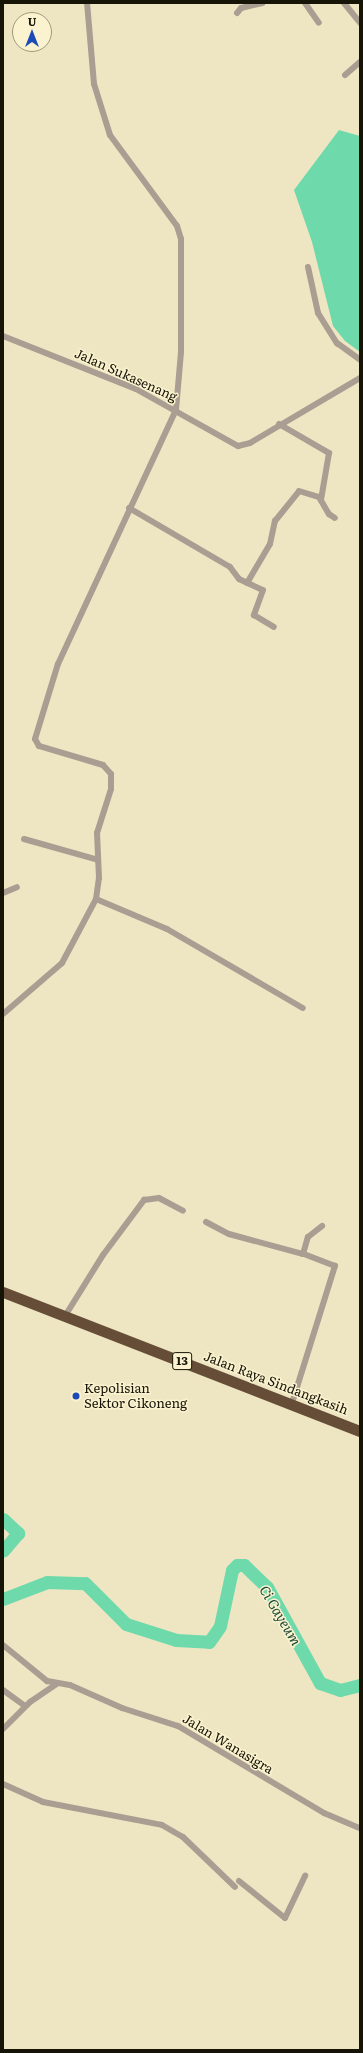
<!DOCTYPE html>
<style>
body{margin:0}
#map{position:relative;width:363px;height:2053px;overflow:hidden;background:#eee6c2;font-family:Literata,serif}
div>[style]{position:absolute}
.water>*{inset:0;background:#6edaac}
.river>*{height:13px;margin:-6.5px;padding:0 6.5px;transform-origin:6.5px;border-radius:6.5px;background:#6edaac}
.street>*{height:6px;margin:-3px;padding:0 3px;transform-origin:3px;border-radius:3px;background:#aa9d92}
.highway>*{height:11px;margin:-5.5px;padding:0 5.5px;transform-origin:5.5px;border-radius:5.5px;background:#664d37}
.dots>*{width:11px;height:11px;translate:-50% -50%;box-sizing:border-box;border:2px solid #fbf3cf;border-radius:50%}
span{translate:-50% -50%;white-space:nowrap;text-align:center;line-height:1.15;-webkit-text-stroke:3px #fbf3cf;paint-order:stroke}
.shield-label span{padding:1px 3px;background:#fbf3cf;border:1px solid;border-radius:3px;-webkit-text-stroke-width:0}
.shield-label{font-size:12px;color:#161307;font-weight:700}
.street-label{font-size:13px;color:#161307}
.poi-label{font-size:13px;color:#161307}
.left{translate:0 -50%;text-align:left}
.water-label{font-size:14px;color:#1e4b38;font-style:italic}
.frame{position:absolute;inset:0;border:4px solid #161307;pointer-events:none}
.north{position:absolute;left:12px;top:12px;width:40px;height:40px;box-sizing:border-box;background:#fbf3cf;border:1px solid #9f997f;border-radius:50%;rotate:0deg;font-size:11px;font-weight:700;line-height:16px;text-align:center;color:#161307}
.north::after{content:'';display:block;margin:auto;width:14px;height:18px;background:#1d4ab7;clip-path:polygon(50% 0,100% 100%,50% 72%,0 100%)}
</style>
<div id="map">
<div class="water">
<div style="clip-path:polygon(339px 130px,360px 136px,360px 352px,345px 341px,333px 326px,312px 242px,294px 190px)"></div>
</div>
<div class="river">
<div style="left:3px;top:1519px;width:21px;rotate:43deg"></div>
<div style="left:18px;top:1533px;width:23px;rotate:130deg"></div>
<div style="left:3px;top:1599px;width:47px;rotate:-21.1deg"></div>
<div style="left:47px;top:1582px;width:38px;rotate:2deg"></div>
<div style="left:85px;top:1583px;width:58px;rotate:45deg"></div>
<div style="left:126px;top:1624px;width:52px;rotate:17.7deg"></div>
<div style="left:176px;top:1640px;width:33px;rotate:3deg"></div>
<div style="left:209px;top:1642px;width:19px;rotate:-55deg"></div>
<div style="left:220px;top:1626px;width:57px;rotate:-77.9deg"></div>
<div style="left:232px;top:1570px;width:7px;rotate:-45deg"></div>
<div style="left:237px;top:1565px;width:7px"></div>
<div style="left:244px;top:1565px;width:32px;rotate:44deg"></div>
<div style="left:267px;top:1587px;width:110px;rotate:61.1deg"></div>
<div style="left:320px;top:1683px;width:21px;rotate:19deg"></div>
<div style="left:340px;top:1690px;width:21px;rotate:-14deg"></div>
</div>
<div class="street">
<div style="left:305px;top:3px;width:24px;rotate:55deg"></div>
<div style="left:344px;top:3px;width:26px;rotate:51deg"></div>
<div style="left:237px;top:13px;width:6px;rotate:-51deg"></div>
<div style="left:241px;top:8px;width:22px;rotate:-13deg"></div>
<div style="left:345px;top:75px;width:20px;rotate:-41deg"></div>
<div style="left:308px;top:267px;width:47px;rotate:77.7deg"></div>
<div style="left:318px;top:313px;width:36px;rotate:58deg"></div>
<div style="left:337px;top:343px;width:29px;rotate:36deg"></div>
<div style="left:3px;top:336px;width:143px;rotate:21.7deg"></div>
<div style="left:136px;top:389px;width:117px;rotate:29.2deg"></div>
<div style="left:238px;top:446px;width:12px;rotate:-14deg"></div>
<div style="left:250px;top:443px;width:128px;rotate:-30.6deg"></div>
<div style="left:279px;top:424px;width:58px;rotate:30.1deg"></div>
<div style="left:329px;top:453px;width:48px;rotate:99.7deg"></div>
<div style="left:129px;top:508px;width:117px;rotate:30.3deg"></div>
<div style="left:230px;top:567px;width:15px;rotate:53deg"></div>
<div style="left:239px;top:579px;width:26px;rotate:25deg"></div>
<div style="left:263px;top:590px;width:27px;rotate:110deg"></div>
<div style="left:254px;top:615px;width:23px;rotate:31deg"></div>
<div style="left:247px;top:583px;width:45px;rotate:-59.5deg"></div>
<div style="left:270px;top:544px;width:24px;rotate:-78deg"></div>
<div style="left:275px;top:521px;width:38px;rotate:-51deg"></div>
<div style="left:299px;top:491px;width:21px;rotate:17deg"></div>
<div style="left:319px;top:497px;width:20px;rotate:60deg"></div>
<div style="left:329px;top:514px;width:7px;rotate:34deg"></div>
<div style="left:24px;top:839px;width:77px;rotate:15.8deg"></div>
<div style="left:3px;top:893px;width:15px;rotate:-23deg"></div>
<div style="left:96px;top:899px;width:77px;rotate:22.9deg"></div>
<div style="left:167px;top:929px;width:157px;rotate:30.2deg"></div>
<div style="left:3px;top:1014px;width:78px;rotate:-40.8deg"></div>
<div style="left:62px;top:963px;width:72px;rotate:-62deg"></div>
<div style="left:96px;top:899px;width:21px;rotate:-82deg"></div>
<div style="left:99px;top:878px;width:45px;rotate:-92.5deg"></div>
<div style="left:97px;top:833px;width:46px;rotate:-72.3deg"></div>
<div style="left:111px;top:789px;width:15px;rotate:-90deg"></div>
<div style="left:111px;top:774px;width:12px;rotate:-132deg"></div>
<div style="left:103px;top:765px;width:67px;rotate:-163.5deg"></div>
<div style="left:39px;top:746px;width:8px;rotate:-120deg"></div>
<div style="left:35px;top:739px;width:78px;rotate:-73deg"></div>
<div style="left:58px;top:664px;width:280px;rotate:-65.1deg"></div>
<div style="left:176px;top:410px;width:58px;rotate:-85.1deg"></div>
<div style="left:181px;top:352px;width:113px;rotate:-90deg"></div>
<div style="left:181px;top:239px;width:14px;rotate:-107deg"></div>
<div style="left:177px;top:226px;width:113px;rotate:-126.4deg"></div>
<div style="left:110px;top:135px;width:53px;rotate:-107.4deg"></div>
<div style="left:94px;top:84px;width:81px;rotate:-94.9deg"></div>
<div style="left:206px;top:1222px;width:26px;rotate:28deg"></div>
<div style="left:229px;top:1234px;width:77px;rotate:15.1deg"></div>
<div style="left:65px;top:1316px;width:72px;rotate:-58.1deg"></div>
<div style="left:103px;top:1255px;width:69px;rotate:-53.3deg"></div>
<div style="left:144px;top:1200px;width:15px;rotate:-8deg"></div>
<div style="left:159px;top:1198px;width:27px;rotate:28deg"></div>
<div style="left:292px;top:1403px;width:144px;rotate:-72.6deg"></div>
<div style="left:335px;top:1266px;width:34px;rotate:-159deg"></div>
<div style="left:303px;top:1254px;width:18px;rotate:-74deg"></div>
<div style="left:308px;top:1237px;width:18px;rotate:-38deg"></div>
<div style="left:3px;top:1645px;width:57px;rotate:39.3deg"></div>
<div style="left:47px;top:1681px;width:23px;rotate:10deg"></div>
<div style="left:70px;top:1685px;width:57px;rotate:23.9deg"></div>
<div style="left:122px;top:1708px;width:59px;rotate:17.8deg"></div>
<div style="left:178px;top:1726px;width:170px;rotate:30.8deg"></div>
<div style="left:324px;top:1813px;width:39px;rotate:23deg"></div>
<div style="left:3px;top:1690px;width:27px;rotate:36deg"></div>
<div style="left:3px;top:1729px;width:38px;rotate:-45deg"></div>
<div style="left:30px;top:1702px;width:32px;rotate:-34deg"></div>
<div style="left:3px;top:1784px;width:44px;rotate:24.2deg"></div>
<div style="left:43px;top:1802px;width:121px;rotate:10.9deg"></div>
<div style="left:162px;top:1825px;width:24px;rotate:30deg"></div>
<div style="left:183px;top:1837px;width:72px;rotate:43.9deg"></div>
<div style="left:239px;top:1881px;width:59px;rotate:38.8deg"></div>
<div style="left:285px;top:1918px;width:47px;rotate:-64.5deg"></div>
</div>
<div class="highway">
<div style="left:3px;top:1292px;width:383px;rotate:21.3deg"></div>
</div>
<div class="dots">
<div style="left:76px;top:1396px;background:#1d4ab7"></div>
</div>
<div class="shield-label">
<span style="left:182px;top:1361px">13</span>
</div>
<div class="street-label">
<span style="left:126px;top:375px;rotate:24deg">Jalan Sukasenang</span>
<span style="left:276px;top:1383px;rotate:21deg">Jalan Raya Sindangkasih</span>
<span style="left:228px;top:1744px;rotate:31deg">Jalan Wanasigra</span>
</div>
<div class="poi-label">
<span class="left" style="left:84px;top:1396px">Kepolisian<br>Sektor Cikoneng</span>
</div>
<div class="water-label">
<span style="left:281px;top:1615px;rotate:59deg">Ci Gayeum</span>
</div>
<div class="frame"></div>
<div class="north">U</div>
</div>
